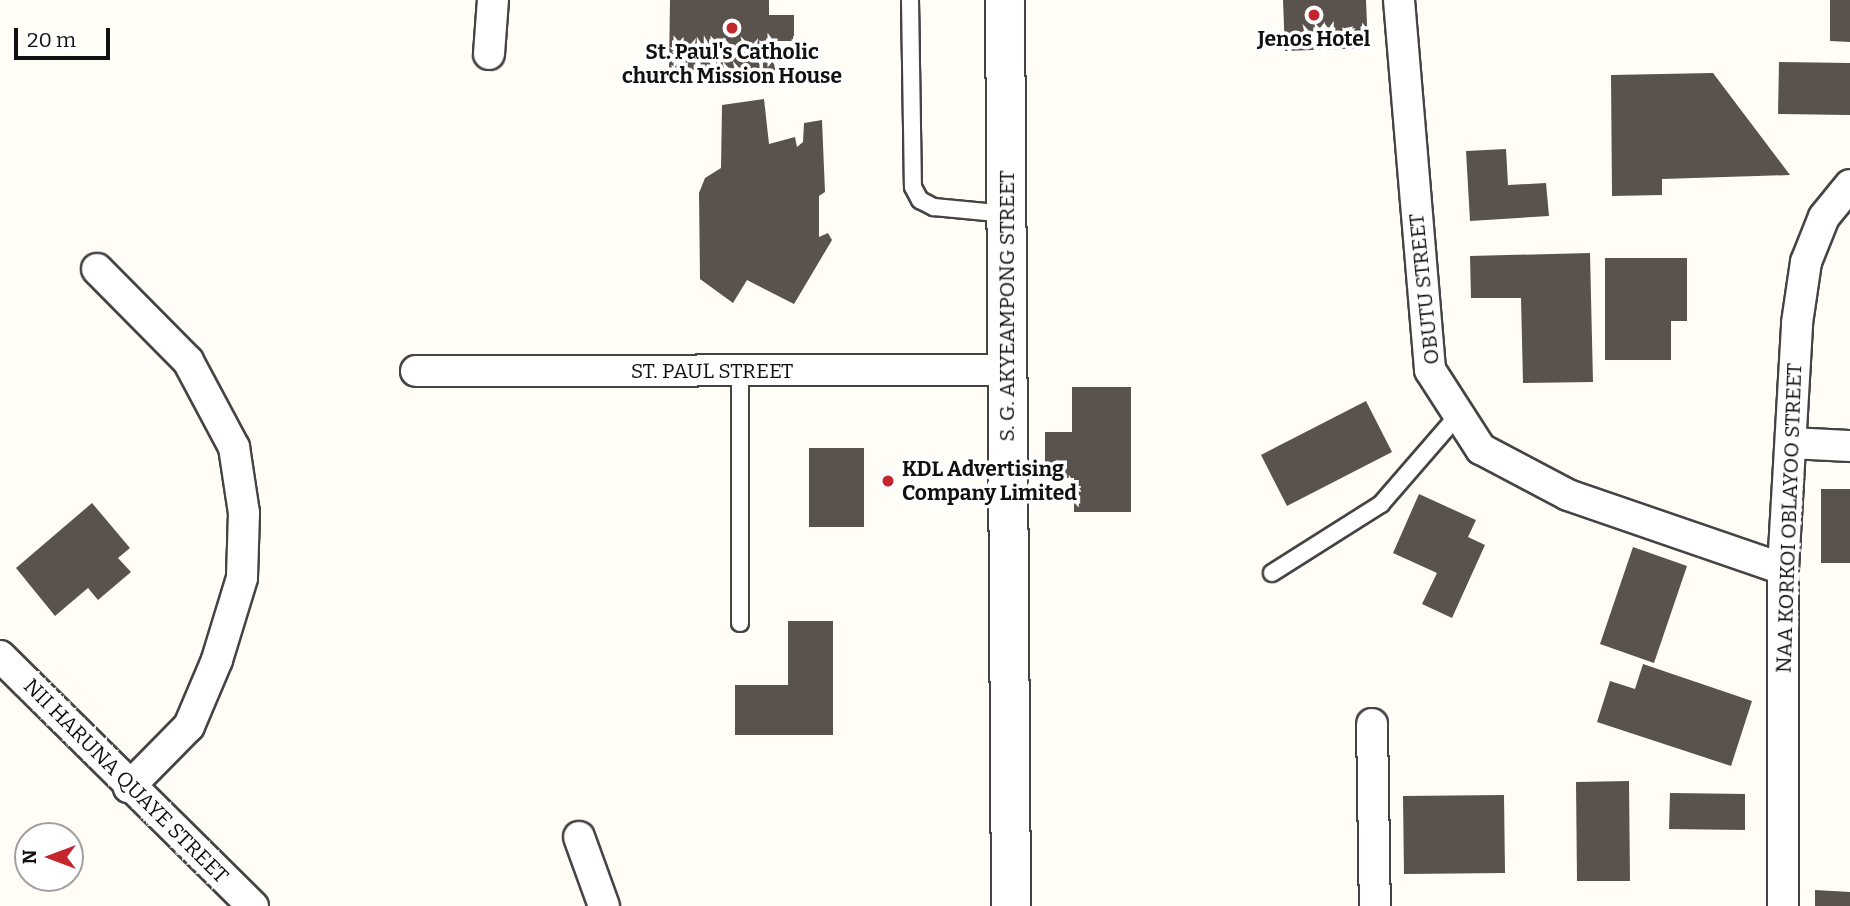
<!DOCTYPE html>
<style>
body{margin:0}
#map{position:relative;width:1850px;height:906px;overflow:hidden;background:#fffdf5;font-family:Bitter,serif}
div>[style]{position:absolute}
.building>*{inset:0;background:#5a524d}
.roads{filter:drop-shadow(2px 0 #444) drop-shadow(-2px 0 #444) drop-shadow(0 2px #444) drop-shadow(0 -2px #444)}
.service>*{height:16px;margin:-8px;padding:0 8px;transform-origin:8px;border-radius:8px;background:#fff}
.minor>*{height:30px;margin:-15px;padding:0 15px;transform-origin:15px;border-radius:15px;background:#fff}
.tertiary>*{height:38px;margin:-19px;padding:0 19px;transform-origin:19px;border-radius:19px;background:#fff}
.dots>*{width:19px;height:19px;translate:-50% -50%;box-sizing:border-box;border:4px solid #fff;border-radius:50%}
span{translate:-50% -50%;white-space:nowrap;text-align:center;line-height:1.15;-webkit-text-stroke:7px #fff;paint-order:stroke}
.poi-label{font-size:21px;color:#111;font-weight:700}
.left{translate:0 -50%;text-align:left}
.street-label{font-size:21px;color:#111}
.north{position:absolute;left:14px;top:822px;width:70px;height:70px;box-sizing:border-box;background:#fff;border:2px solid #a0a0a0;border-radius:50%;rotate:270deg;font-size:19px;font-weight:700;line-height:28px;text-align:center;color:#111}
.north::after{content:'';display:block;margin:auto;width:24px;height:32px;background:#c4262e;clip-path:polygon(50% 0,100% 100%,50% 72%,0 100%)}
.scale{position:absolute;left:14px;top:28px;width:96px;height:32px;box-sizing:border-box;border:4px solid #111;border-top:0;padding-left:9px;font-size:21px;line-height:24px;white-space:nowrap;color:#111;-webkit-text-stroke:5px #fff;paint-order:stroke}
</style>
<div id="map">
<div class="building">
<div style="clip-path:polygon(670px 0,769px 0,769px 15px,794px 15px,794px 41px,775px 41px,775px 71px,669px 70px)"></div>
<div style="clip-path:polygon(1283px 0,1366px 0,1368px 48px,1285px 51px)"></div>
<div style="clip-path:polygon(1830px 0,1850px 0,1850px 42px,1830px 41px)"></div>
<div style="clip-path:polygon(1779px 62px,1850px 63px,1850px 115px,1778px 114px)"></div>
<div style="clip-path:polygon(1713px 73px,1790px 175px,1662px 179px,1662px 195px,1612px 196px,1611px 75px)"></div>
<div style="clip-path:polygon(764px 99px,769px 144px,795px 137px,797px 147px,803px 142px,804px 123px,822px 120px,825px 192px,819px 196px,819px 237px,828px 233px,832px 240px,794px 304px,747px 280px,733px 303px,700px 279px,699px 193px,705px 178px,721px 168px,722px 105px)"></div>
<div style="clip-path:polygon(1506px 149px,1508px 185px,1546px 183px,1549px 216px,1470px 221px,1466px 151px)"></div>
<div style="clip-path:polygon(1590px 253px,1593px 382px,1523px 383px,1521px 298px,1471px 298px,1470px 256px)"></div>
<div style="clip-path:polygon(1605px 258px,1687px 258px,1687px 321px,1671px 321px,1671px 360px,1605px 360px)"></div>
<div style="clip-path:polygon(1072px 387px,1131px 387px,1131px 512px,1074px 512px,1074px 478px,1045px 478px,1045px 432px,1072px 432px)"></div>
<div style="clip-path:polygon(1366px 401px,1392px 452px,1287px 506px,1261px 455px)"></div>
<div style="clip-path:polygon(809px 448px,864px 448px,864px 527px,809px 527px)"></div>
<div style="clip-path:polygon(1821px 489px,1850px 489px,1850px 563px,1821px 563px)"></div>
<div style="clip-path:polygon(1419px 494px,1476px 520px,1468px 537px,1485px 545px,1452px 618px,1422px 604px,1437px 573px,1393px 553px)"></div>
<div style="clip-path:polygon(92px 503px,130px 548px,118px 558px,131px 572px,98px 600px,88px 588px,55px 616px,16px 568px)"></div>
<div style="clip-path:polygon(1633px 547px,1687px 566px,1654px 663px,1600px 644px)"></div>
<div style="clip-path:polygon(788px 621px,833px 621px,833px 735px,735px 735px,735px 685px,788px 685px)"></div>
<div style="clip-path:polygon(1643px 664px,1752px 701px,1731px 766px,1597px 722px,1610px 681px,1635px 689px)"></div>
<div style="clip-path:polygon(1629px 781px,1630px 881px,1577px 881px,1576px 782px)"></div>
<div style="clip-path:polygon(1670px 793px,1745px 794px,1745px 830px,1669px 829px)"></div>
<div style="clip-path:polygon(1504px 795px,1505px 873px,1404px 874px,1403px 796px)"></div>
<div style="clip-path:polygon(1815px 890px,1850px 892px,1850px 906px,1815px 906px)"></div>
</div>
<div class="roads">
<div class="service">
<div style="left:910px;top:0;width:187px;rotate:89.1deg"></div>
<div style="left:913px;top:187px;width:15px;rotate:62deg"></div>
<div style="left:920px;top:200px;width:16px;rotate:27deg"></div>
<div style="left:934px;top:207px;width:73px;rotate:5.5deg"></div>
<div style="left:740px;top:371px;width:252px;rotate:90deg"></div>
<div style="left:1272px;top:573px;width:129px;rotate:-32.3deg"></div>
<div style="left:1381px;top:504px;width:119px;rotate:-49.1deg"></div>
</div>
<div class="minor">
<div style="left:1399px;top:0;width:371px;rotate:85.2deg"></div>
<div style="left:1430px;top:370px;width:94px;rotate:57.2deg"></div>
<div style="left:1481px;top:449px;width:98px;rotate:27.9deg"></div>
<div style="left:1568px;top:495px;width:227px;rotate:19deg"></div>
<div style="left:489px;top:54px;width:54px;rotate:-85.8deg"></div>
<div style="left:97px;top:269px;width:129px;rotate:45.3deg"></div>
<div style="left:188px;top:361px;width:98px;rotate:61.9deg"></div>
<div style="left:234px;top:447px;width:67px;rotate:81.4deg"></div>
<div style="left:244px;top:513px;width:65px;rotate:91.8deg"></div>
<div style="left:242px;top:578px;width:86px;rotate:107deg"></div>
<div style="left:217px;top:660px;width:72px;rotate:113deg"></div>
<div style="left:189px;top:726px;width:86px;rotate:134.5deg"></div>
<div style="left:416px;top:371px;width:592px;rotate:-0.1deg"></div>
<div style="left:1791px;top:443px;width:59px;rotate:2.9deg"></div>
<div style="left:0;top:656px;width:356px;rotate:44.7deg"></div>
<div style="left:1372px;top:724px;width:182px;rotate:89.1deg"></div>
<div style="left:579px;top:837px;width:73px;rotate:70.1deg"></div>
<div style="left:1783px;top:906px;width:337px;rotate:-90deg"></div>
<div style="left:1783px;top:569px;width:246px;rotate:-86.7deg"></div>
<div style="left:1797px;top:323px;width:62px;rotate:-81.6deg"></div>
<div style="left:1806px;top:262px;width:48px;rotate:-68.2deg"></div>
<div style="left:1824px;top:217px;width:41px;rotate:-50.9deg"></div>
</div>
<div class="tertiary">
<div style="left:1005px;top:0;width:906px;rotate:89.62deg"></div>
</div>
</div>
<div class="dots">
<div style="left:1314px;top:15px;background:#c4262e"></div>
<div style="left:732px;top:28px;background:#c4262e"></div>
<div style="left:888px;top:481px;background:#c4262e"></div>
</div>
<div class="poi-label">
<span style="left:1314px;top:39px">Jenos Hotel</span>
<span style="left:732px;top:64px">St. Paul's Catholic<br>church Mission House</span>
<span class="left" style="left:902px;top:481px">KDL Advertising<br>Company Limited</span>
</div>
<div class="street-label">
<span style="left:1424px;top:289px;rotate:-96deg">OBUTU STREET</span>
<span style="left:1007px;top:306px;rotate:-90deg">S. G. AKYEAMPONG STREET</span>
<span style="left:712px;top:371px">ST. PAUL STREET</span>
<span style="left:1789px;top:518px;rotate:-88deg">NAA KORKOI OBLAYOO STREET</span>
<span style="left:126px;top:781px;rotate:45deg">NII HARUNA QUAYE STREET</span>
</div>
<div class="north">N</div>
<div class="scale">20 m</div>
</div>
